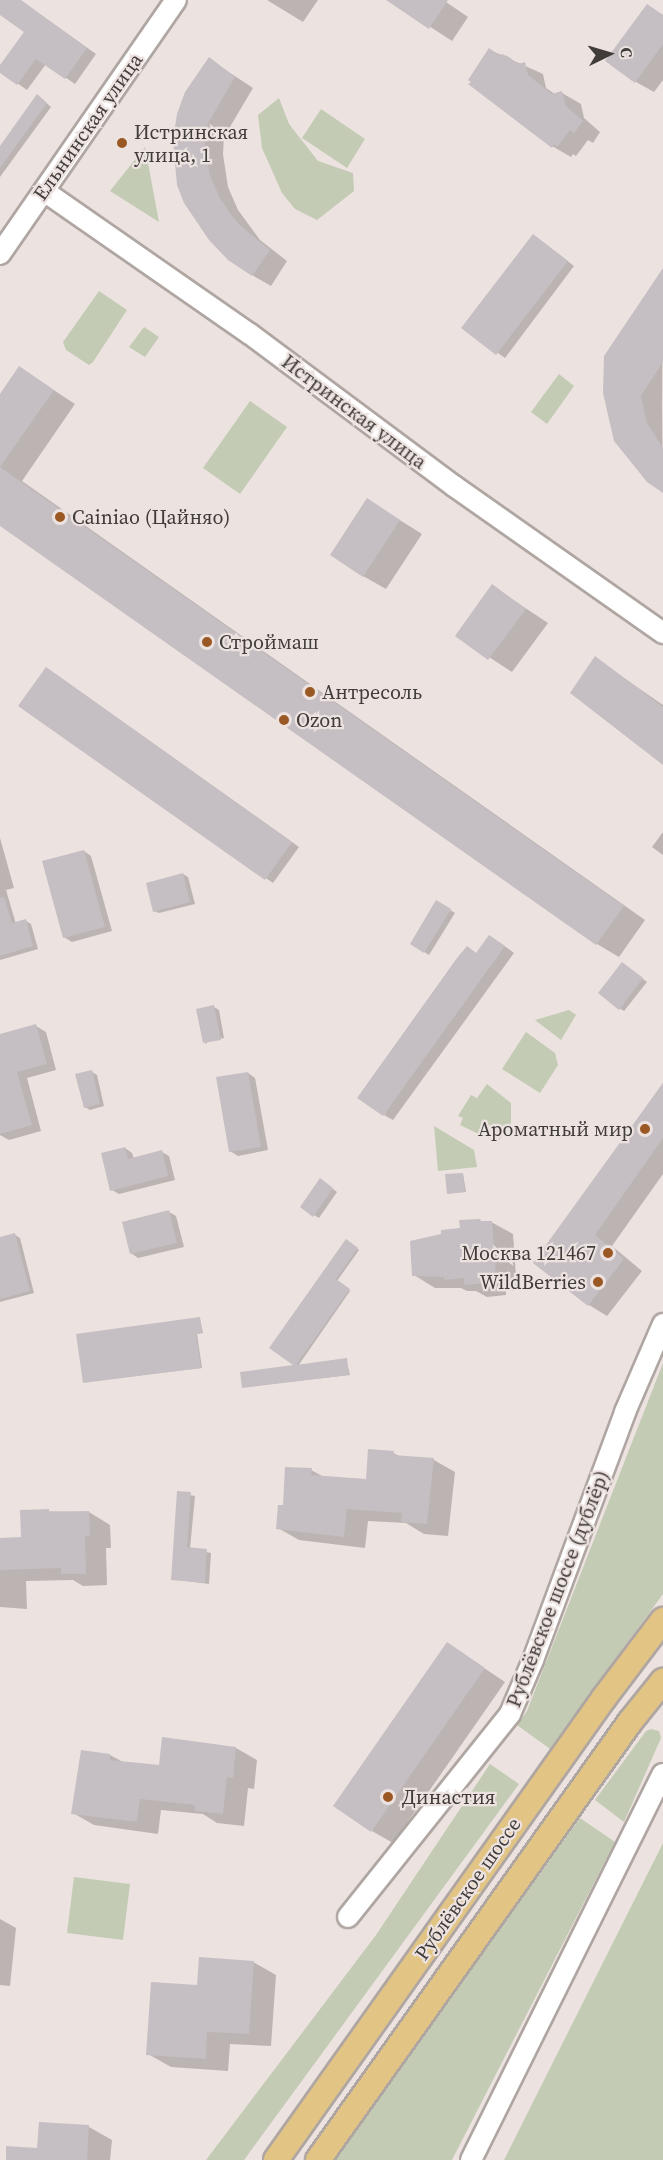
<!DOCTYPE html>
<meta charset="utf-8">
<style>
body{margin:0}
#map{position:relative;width:663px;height:2160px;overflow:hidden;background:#ece2df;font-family:"Source Serif 4",serif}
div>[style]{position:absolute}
.green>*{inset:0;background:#c3cbb4}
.shadow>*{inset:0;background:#0003}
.building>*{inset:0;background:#c5bec3}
.roads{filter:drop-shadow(2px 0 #afa6a2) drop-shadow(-2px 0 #afa6a2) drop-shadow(0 2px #afa6a2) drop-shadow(0 -2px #afa6a2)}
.minor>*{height:20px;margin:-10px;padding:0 10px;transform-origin:10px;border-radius:10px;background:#fff}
.major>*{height:24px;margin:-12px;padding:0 12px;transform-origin:12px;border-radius:12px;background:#e2c485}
.dots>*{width:16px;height:16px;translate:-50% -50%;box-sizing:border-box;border:3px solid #ece2df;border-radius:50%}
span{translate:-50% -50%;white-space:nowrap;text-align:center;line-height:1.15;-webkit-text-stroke:4.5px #ece2df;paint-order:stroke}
.street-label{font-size:20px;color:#403c3a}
.poi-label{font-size:20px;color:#403c3a}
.left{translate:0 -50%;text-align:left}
.right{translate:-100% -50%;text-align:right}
.north{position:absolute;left:579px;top:24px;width:60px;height:60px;-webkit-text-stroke:4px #ece2df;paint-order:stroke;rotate:85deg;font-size:16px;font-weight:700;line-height:24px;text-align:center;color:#403c3a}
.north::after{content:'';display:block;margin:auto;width:21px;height:27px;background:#403c3a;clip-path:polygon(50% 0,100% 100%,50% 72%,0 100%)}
</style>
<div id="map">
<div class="green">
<div style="clip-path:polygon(279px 98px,289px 124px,318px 161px,353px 173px,354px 191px,317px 220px,295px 209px,282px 193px,262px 148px,258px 115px)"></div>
<div style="clip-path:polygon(321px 109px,365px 139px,347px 168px,302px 138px)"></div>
<div style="clip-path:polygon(145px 147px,159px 222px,110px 191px)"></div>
<div style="clip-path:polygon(99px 291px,127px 310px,93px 362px,89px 365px,66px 350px,63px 342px)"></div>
<div style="clip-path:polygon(144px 327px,159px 337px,145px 357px,129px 347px)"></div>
<div style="clip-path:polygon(559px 374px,574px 386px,547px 424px,531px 412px)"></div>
<div style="clip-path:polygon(250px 401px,287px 427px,240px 494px,203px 468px)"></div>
<div style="clip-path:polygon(569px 1010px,576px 1015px,561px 1040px,535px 1020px)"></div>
<div style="clip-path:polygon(526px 1032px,555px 1053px,558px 1065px,540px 1093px,502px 1069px)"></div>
<div style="clip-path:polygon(487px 1084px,511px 1103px,511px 1123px,497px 1143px,460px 1125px,463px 1118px,458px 1116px,471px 1095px,477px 1098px)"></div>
<div style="clip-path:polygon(434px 1126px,474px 1150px,477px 1167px,438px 1171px)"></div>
<div style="clip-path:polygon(663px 1363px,663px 1594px,550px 1749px,517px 1725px,527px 1711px)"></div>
<div style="clip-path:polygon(651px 1729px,659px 1731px,661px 1738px,624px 1822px,595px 1800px,646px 1731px)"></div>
<div style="clip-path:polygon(490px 1764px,519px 1784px,244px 2160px,206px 2160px,376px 1935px)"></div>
<div style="clip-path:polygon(580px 1818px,615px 1842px,452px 2160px,334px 2160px)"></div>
<div style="clip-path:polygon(663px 1843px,663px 2160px,504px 2160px)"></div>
<div style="clip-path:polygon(74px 1877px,130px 1884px,123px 1940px,67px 1933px)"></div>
</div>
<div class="shadow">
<div style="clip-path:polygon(0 0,20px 0,96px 54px,75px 84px,46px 64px,27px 90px,0 71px,0 67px,26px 32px,0 14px)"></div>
<div style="clip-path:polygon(267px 0,318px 0,303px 22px)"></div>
<div style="clip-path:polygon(389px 0,443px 0,468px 17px,452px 41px)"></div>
<div style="clip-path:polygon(647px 6px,663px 15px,663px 80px,654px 92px,636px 82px)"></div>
<div style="clip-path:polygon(490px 50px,543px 74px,546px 88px,556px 95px,562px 93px,581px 104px,584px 118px,600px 132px,593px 143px,588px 140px,576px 156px,573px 154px,571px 157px,552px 146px)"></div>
<div style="clip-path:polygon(209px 59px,253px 88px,224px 137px,223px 154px,228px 187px,238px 210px,260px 240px,287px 261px,271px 286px,252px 275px,186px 203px)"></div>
<div style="clip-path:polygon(42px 99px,51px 107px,0 177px,0 148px)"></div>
<div style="clip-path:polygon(540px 240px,574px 266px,505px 358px,463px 328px)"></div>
<div style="clip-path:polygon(663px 271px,662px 408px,663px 491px,605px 393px)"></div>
<div style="clip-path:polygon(20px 368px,75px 404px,22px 481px,645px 920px,619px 957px,597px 944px,0 524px,0 397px)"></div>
<div style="clip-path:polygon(368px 500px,422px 534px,386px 589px,363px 576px)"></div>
<div style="clip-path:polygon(492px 586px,548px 623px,512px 672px,457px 636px)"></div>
<div style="clip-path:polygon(595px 658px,663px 705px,663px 763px)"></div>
<div style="clip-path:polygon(54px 673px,299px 847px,273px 883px,21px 706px)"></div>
<div style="clip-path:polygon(663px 832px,663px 855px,652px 847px)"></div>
<div style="clip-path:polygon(0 838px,14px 888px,6px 890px,16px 924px,26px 921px,31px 924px,38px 949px,0 960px)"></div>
<div style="clip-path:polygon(84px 851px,91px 856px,112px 931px,72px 942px,64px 937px)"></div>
<div style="clip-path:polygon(183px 874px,188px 877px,195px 904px,159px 913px,154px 911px)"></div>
<div style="clip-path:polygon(437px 902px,455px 913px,429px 955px,412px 944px)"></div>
<div style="clip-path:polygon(499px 942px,514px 953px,393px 1120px,384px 1115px,477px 954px)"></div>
<div style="clip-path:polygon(627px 967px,647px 982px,624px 1011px,619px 1008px)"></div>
<div style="clip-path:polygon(214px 1007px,219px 1010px,224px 1038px,207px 1041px,207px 1044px,205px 1043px)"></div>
<div style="clip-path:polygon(36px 1026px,46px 1032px,56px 1070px,27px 1078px,41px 1131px,9px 1140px,0 1135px,0 1036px)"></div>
<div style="clip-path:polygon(92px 1072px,97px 1075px,104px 1106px,90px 1110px,85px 1107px)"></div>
<div style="clip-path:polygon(248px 1073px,255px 1078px,268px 1150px,238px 1156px,230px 1151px)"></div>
<div style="clip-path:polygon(663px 1083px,663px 1174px,612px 1246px,642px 1271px,607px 1316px,589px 1305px,535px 1263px)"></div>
<div style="clip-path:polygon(125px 1148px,132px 1153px,134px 1159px,162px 1152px,169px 1156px,175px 1180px,119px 1194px,112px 1190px)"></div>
<div style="clip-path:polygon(463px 1174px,466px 1192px,449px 1193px)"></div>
<div style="clip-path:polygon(325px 1183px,337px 1192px,319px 1218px,314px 1215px)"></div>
<div style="clip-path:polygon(169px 1212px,176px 1216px,184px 1247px,138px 1258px,131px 1253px)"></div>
<div style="clip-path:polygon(491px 1222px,513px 1234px,517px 1291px,506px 1291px,506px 1295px,487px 1297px,476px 1291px,467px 1291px,461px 1288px,435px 1288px,414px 1275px)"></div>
<div style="clip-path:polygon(15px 1235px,20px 1238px,34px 1293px,0 1302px,0 1239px)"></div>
<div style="clip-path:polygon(346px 1241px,359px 1250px,337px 1281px,350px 1291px,298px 1366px,346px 1360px,350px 1375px,244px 1387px,297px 1366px,271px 1348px)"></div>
<div style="clip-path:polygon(200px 1319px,203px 1333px,197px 1334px,202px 1368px,84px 1382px)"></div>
<div style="clip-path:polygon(393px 1453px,401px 1457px,434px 1460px,455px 1472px,448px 1536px,424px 1534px,406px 1523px,368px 1521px,365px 1548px,299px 1540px,278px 1528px,284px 1507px,311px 1470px,324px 1477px,367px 1480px)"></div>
<div style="clip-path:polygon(178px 1493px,195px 1496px,190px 1549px,211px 1553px,209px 1584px,172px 1579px)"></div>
<div style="clip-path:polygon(21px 1511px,89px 1512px,110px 1525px,111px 1548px,106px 1548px,107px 1585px,83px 1586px,73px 1580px,26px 1581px,27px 1609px,0 1607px,0 1539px,22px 1539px)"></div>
<div style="clip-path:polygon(448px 1644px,505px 1682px,393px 1843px,372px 1831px)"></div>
<div style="clip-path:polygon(236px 1748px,257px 1760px,254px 1789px,248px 1788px,244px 1826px,217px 1823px,203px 1814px,161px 1810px,158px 1834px,94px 1825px,73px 1813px,110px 1755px,123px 1762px,160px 1767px)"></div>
<div style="clip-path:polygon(0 1919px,16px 1928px,10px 1986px,0 1985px)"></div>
<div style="clip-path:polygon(253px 1962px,276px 1975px,271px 2046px,230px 2044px,228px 2071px,171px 2067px,148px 2054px,199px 1987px)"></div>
<div style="clip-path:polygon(89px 2127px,112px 2140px,110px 2160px,7px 2160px,38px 2150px)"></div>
</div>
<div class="building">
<div style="clip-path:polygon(0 0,21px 0,87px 48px,65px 79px,36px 59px,17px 85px,0 73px,0 65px,24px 32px,0 15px)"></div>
<div style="clip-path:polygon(386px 0,448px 0,429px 29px)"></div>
<div style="clip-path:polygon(647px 4px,663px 15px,663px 44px,635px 83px,605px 61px)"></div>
<div style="clip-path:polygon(489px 48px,500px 56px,502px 54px,509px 57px,518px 64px,525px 62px,528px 75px,552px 94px,562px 91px,566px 106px,583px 121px,574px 133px,570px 130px,557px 147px,554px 144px,552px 148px,468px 84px,471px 82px,468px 80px)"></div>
<div style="clip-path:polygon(209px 57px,235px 77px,206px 127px,205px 143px,210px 176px,220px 198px,232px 216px,242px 227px,270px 250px,252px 276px,228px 260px,209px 240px,184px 203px,177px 185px,173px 140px,177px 114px,185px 92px)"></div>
<div style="clip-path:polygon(37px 94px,47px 103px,0 168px,0 146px)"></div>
<div style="clip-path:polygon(533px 234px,568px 261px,496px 355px,461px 328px)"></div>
<div style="clip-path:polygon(663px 268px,663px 362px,641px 396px,647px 423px,663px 448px,663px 493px,647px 482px,614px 441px,603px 393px,604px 356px)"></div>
<div style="clip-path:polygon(19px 366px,54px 390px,0 467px,624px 906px,596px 945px,0 526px,0 394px)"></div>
<div style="clip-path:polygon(367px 498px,400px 520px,363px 577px,330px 555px)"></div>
<div style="clip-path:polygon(492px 584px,526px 609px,488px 660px,455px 636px)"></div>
<div style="clip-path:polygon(595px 656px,663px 707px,663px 765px,570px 693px)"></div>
<div style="clip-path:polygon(46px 667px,292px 842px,265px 880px,18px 706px)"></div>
<div style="clip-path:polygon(84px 850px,105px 927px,63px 938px,42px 861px)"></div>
<div style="clip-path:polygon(183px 873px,190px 902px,153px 912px,146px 883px)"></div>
<div style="clip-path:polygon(4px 897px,12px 923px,26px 919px,33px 946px,0 956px,0 898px)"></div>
<div style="clip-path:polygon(436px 900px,451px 909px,424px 953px,410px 944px)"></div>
<div style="clip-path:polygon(489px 935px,505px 946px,383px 1116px,357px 1098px,457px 958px,467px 946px,476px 953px)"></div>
<div style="clip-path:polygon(622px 962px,643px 978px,619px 1010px,598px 993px)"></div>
<div style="clip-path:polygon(214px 1005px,221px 1040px,203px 1043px,196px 1009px)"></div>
<div style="clip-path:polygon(36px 1024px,47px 1064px,17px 1072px,32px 1125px,0 1134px,0 1034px)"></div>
<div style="clip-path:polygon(92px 1070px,100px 1104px,84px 1108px,75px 1074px)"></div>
<div style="clip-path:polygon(248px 1072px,261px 1147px,229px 1152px,216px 1077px)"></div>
<div style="clip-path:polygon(663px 1083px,663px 1138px,595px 1235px,624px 1259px,588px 1306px,533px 1263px)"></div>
<div style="clip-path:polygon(125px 1147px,128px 1159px,162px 1150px,168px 1176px,110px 1191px,101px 1153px)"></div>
<div style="clip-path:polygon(463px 1173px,465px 1192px,447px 1194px,445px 1174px)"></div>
<div style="clip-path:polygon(320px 1178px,333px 1188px,313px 1217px,300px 1207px)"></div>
<div style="clip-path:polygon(169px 1210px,177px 1243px,130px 1254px,122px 1222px)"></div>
<div style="clip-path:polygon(480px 1219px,481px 1221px,492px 1221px,496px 1279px,485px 1280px,485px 1283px,464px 1285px,464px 1278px,445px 1280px,444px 1277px,412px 1276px,410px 1241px,441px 1234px,441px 1230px,460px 1228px,459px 1220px)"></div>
<div style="clip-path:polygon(15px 1233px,30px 1291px,0 1299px,0 1237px)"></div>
<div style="clip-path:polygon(346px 1239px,358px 1248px,336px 1279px,350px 1289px,296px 1365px,347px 1358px,349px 1375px,242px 1388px,240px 1372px,293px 1365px,269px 1348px)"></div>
<div style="clip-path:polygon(200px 1317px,202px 1333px,196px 1334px,201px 1368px,83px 1383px,76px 1334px)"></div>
<div style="clip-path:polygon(368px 1449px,394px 1451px,393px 1455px,434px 1458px,427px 1524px,401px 1522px,402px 1513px,347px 1509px,344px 1537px,276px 1529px,278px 1505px,283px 1505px,285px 1467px,312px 1468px,311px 1475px,366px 1479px)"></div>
<div style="clip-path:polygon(177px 1491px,191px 1492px,187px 1547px,207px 1549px,205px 1583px,171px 1580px)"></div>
<div style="clip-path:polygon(49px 1509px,49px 1512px,89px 1511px,90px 1536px,85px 1536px,86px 1574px,61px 1574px,61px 1568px,0 1570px,0 1538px,21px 1537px,20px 1510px)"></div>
<div style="clip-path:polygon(447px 1642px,485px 1668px,371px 1832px,333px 1806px)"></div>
<div style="clip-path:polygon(162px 1737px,236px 1747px,233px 1778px,227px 1777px,223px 1814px,195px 1811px,195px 1805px,140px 1799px,137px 1822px,71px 1814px,81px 1750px,110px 1754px,110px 1760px,159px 1765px)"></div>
<div style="clip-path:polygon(199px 1957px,254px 1961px,249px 2034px,207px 2032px,206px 2059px,146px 2055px,151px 1982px,197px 1985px)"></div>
<div style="clip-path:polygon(39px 2122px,89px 2125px,87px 2160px,6px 2160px,6px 2146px,37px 2148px)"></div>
</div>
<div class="roads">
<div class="minor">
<div style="left:44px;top:191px;width:251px;rotate:34.8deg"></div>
<div style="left:250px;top:334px;width:254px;rotate:36.7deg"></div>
<div style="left:454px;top:486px;width:256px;rotate:35.1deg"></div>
<div style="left:0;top:254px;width:309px;rotate:-55.3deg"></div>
<div style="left:348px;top:1917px;width:260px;rotate:-51.4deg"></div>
<div style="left:510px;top:1714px;width:59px;rotate:-66.9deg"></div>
<div style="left:533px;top:1660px;width:265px;rotate:-69.6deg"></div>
<div style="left:625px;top:1412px;width:96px;rotate:-66.6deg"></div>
<div style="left:471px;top:2160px;width:431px;rotate:-63.6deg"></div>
</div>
<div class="major">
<div style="left:276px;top:2160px;width:567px;rotate:-54.63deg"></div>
<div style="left:604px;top:1698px;width:98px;rotate:-52.9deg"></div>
<div style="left:318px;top:2160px;width:538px;rotate:-54.54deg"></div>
<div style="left:630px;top:1722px;width:53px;rotate:-51.2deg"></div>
</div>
</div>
<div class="dots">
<div style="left:122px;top:143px;background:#9a5824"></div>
<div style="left:60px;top:517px;background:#9a5824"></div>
<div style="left:207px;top:642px;background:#9a5824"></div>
<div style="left:310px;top:692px;background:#9a5824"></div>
<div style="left:284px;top:720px;background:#9a5824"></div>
<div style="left:645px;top:1129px;background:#9a5824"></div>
<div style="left:608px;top:1253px;background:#9a5824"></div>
<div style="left:598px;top:1282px;background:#9a5824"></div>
<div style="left:388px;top:1797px;background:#9a5824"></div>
</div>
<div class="street-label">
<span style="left:88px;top:127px;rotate:-55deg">Ельнинская улица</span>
<span style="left:354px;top:412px;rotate:37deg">Истринская улица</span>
<span style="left:558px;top:1589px;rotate:-69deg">Рублёвское шоссе (дублёр)</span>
<span style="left:468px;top:1889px;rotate:-55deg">Рублёвское шоссе</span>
</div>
<div class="poi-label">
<span class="left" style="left:134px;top:144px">Истринская<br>улица, 1</span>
<span class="left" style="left:72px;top:517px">Cainiao (Цайняо)</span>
<span class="left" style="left:219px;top:642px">Строймаш</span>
<span class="left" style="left:322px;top:692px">Антресоль</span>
<span class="left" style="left:296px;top:720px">Ozon</span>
<span class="right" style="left:633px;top:1129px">Ароматный мир</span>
<span class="right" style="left:596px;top:1253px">Москва 121467</span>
<span class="right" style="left:586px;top:1282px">WildBerries</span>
<span class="left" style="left:402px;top:1797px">Династия</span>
</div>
<div class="north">С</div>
</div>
